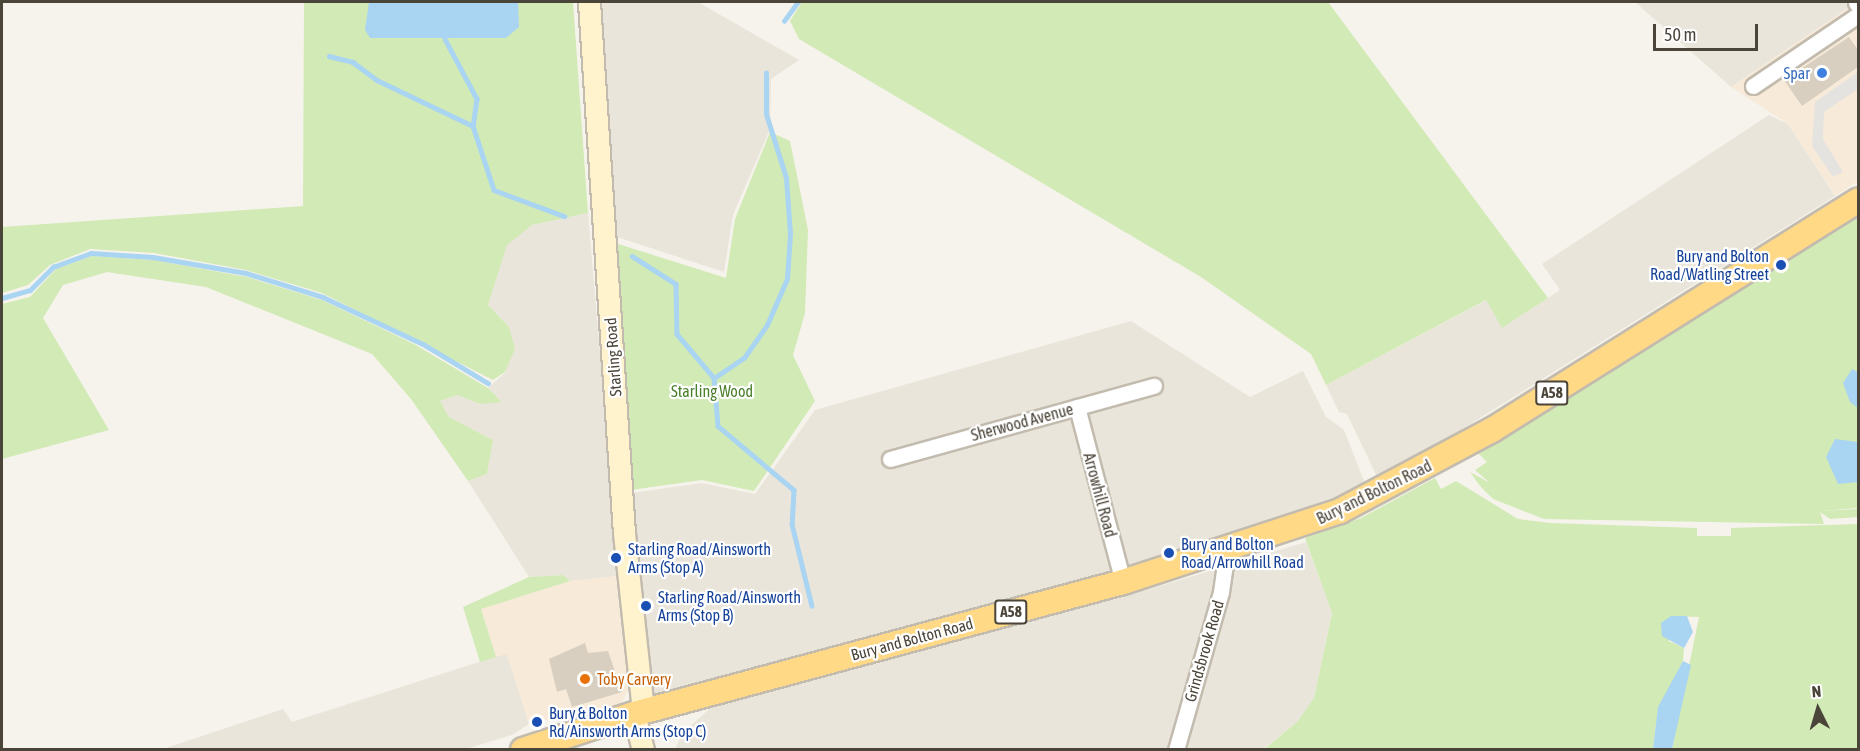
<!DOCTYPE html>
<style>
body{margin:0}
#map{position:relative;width:1860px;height:751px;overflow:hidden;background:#f6f3ec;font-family:"Asap Condensed",sans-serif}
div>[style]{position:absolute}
.residential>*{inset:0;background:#eae5da}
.commercial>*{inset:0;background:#f7ead8}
.green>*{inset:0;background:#d2eab5}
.parking>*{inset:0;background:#e5e3e0}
.water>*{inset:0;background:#a9d4f2}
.stream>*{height:4.5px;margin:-2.25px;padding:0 2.25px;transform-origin:2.25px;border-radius:2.25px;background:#a9d4f2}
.building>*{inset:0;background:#d8cfc1}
.roads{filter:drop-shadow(2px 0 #c2bbae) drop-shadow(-2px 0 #c2bbae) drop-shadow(0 2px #c2bbae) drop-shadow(0 -2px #c2bbae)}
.minor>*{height:15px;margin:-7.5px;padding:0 7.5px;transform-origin:7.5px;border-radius:7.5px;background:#fff}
.tertiary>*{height:18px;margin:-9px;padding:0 9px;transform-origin:9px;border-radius:9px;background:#fff}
.secondary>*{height:21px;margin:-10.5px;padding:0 10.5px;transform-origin:10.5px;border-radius:10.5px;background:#fff3cd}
.trunk>*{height:24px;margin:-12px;padding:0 12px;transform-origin:12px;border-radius:12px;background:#ffd985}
.dots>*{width:16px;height:16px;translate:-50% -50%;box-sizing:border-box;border:3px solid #fff;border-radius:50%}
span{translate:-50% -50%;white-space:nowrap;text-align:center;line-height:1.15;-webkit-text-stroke:4.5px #fff;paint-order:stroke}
.shield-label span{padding:2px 4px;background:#fff;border:2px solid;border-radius:4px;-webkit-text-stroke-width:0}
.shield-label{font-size:15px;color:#4b4439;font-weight:700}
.shop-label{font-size:16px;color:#366cbe}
.right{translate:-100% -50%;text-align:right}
.transit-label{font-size:16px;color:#164399}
.left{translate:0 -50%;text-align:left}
.street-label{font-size:16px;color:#4b4439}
.park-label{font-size:16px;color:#4a7f2a}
.food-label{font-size:16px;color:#c56008}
.frame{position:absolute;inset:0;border:3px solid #4b4439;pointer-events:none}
.north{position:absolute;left:1788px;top:679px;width:60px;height:60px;-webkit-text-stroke:4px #fff;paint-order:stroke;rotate:355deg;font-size:16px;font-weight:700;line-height:24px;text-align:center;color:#4b4439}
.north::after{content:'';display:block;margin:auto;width:21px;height:27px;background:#4b4439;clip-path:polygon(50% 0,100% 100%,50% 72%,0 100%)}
.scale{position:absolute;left:1653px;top:24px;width:105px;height:27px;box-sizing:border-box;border:3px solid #4b4439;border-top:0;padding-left:8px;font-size:18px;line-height:21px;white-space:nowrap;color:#4b4439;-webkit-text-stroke:4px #fff;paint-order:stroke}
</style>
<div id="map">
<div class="residential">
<div style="clip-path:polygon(593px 2px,698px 2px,799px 60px,771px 79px,770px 129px,733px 215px,724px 272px,611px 235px)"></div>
<div style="clip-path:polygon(1635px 2px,1848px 2px,1851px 6px,1731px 87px)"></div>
<div style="clip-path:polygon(1769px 115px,1788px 124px,1835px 196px,1379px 481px,1347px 414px,1339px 412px,1326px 385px,1487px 300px,1502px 328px,1560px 290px,1542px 264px)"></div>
<div style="clip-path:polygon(588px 213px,619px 576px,570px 581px,563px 575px,529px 577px,468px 481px,487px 474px,493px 440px,449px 417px,440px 401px,457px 395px,480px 404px,501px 401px,488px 388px,506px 372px,509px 327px,488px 305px,507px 244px,532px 225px)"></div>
<div style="clip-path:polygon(1131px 321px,1250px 397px,1303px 371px,1326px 417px,1344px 430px,1366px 486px,1128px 570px,645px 700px,631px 493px,701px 483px,755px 494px,815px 410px)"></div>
<div style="clip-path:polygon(1306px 542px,1332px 612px,1314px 698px,1297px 722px,1263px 749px,675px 750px,682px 733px,714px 705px,1130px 595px)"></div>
<div style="clip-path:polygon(507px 653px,529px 724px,512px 735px,466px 749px,160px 750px,283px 709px,292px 722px)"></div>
</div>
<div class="commercial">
<div style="clip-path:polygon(1851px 6px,1858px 19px,1858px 181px,1835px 196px,1788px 124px,1731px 87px)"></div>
<div style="clip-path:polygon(618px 576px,629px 688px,621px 704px,529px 724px,507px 654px,496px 657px,481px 609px,570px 581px)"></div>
</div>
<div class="green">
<div style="clip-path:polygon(304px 2px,573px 2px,588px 213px,532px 225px,507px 245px,488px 305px,509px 327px,515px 349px,505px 372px,493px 380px,322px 293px,246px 270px,154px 253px,90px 249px,50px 265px,28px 285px,2px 293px,2px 227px,303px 206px)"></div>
<div style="clip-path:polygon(802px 2px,1328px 2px,1548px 298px,1502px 328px,1486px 300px,1326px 385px,1311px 354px,1201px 277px,799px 39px,790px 21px)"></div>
<div style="clip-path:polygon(770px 132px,790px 141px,808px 230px,805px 313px,793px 355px,815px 401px,754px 491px,702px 480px,631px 490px,612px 242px,726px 278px,735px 219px)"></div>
<div style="clip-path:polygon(1858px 214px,1858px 508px,1819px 511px,1858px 509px,1858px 517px,1830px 519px,1820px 512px,1824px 524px,1544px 519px,1493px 499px,1480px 486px,1470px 472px,1490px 483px,1475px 470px,1487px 462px,1478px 453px)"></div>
<div style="clip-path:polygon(92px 256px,154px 260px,247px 277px,322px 300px,414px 344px,488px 388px,502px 402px,480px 404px,457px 395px,440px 401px,449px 417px,493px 440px,487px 474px,468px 481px,411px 399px,372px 354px,206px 287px,107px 272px,63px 285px,43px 318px,109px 430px,2px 459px,2px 304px,30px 297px,56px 269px)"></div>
<div style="clip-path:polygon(1435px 478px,1441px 489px,1456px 481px,1518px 519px,1550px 523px,1697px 528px,1697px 536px,1731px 536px,1731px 528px,1858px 524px,1858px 749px,1672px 749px,1699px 617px,1671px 616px,1669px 641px,1684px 648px,1683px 661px,1658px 710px,1653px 749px,1263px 750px,1297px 722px,1314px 698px,1332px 613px,1305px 538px,1361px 518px)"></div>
<div style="clip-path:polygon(563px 575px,570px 581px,481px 609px,496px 657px,480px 662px,463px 607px,529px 577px)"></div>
</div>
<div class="parking">
<div style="clip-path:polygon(1858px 72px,1858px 89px,1824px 112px,1823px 139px,1843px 172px,1833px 177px,1812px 146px,1815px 102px)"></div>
</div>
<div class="water">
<div style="clip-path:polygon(369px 2px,518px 2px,519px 27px,506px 38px,370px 38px,365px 30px)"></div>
<div style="clip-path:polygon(1852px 369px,1858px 372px,1858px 408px,1850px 402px,1843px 383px)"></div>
<div style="clip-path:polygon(1835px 439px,1858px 442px,1858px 482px,1838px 484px,1826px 457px)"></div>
<div style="clip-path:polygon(1671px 616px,1687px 616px,1693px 632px,1684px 648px,1662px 636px,1661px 623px)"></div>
<div style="clip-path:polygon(1683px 661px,1691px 665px,1672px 749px,1653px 749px,1658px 707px)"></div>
</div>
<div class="stream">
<div style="left:784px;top:21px;width:24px;rotate:-54deg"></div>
<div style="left:445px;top:39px;width:68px;rotate:61.9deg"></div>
<div style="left:477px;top:99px;width:27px;rotate:98deg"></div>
<div style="left:329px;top:56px;width:25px;rotate:14deg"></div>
<div style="left:353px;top:62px;width:30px;rotate:37deg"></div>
<div style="left:377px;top:80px;width:106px;rotate:25.6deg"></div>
<div style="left:473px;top:126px;width:67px;rotate:71.8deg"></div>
<div style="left:494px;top:190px;width:75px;rotate:20.4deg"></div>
<div style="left:632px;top:256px;width:52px;rotate:32.5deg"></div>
<div style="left:676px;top:284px;width:50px;rotate:88.9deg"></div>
<div style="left:677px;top:334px;width:57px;rotate:49.9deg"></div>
<div style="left:714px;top:378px;width:48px;rotate:85.2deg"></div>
<div style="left:718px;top:426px;width:99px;rotate:40.1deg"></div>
<div style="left:794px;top:490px;width:34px;rotate:93deg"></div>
<div style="left:792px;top:524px;width:84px;rotate:76.3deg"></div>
<div style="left:2px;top:298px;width:29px;rotate:-16deg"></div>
<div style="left:30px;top:290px;width:33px;rotate:-45deg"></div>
<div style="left:53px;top:267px;width:40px;rotate:-20.2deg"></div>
<div style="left:91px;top:253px;width:62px;rotate:3.7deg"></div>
<div style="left:153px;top:257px;width:94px;rotate:9.8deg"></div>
<div style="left:246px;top:273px;width:81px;rotate:17.3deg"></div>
<div style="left:323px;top:297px;width:110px;rotate:25.2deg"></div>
<div style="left:423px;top:344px;width:76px;rotate:31deg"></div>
<div style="left:714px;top:378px;width:36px;rotate:-34deg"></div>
<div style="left:744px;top:358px;width:40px;rotate:-55.1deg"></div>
<div style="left:767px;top:325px;width:50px;rotate:-66.5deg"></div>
<div style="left:787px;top:279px;width:45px;rotate:-86.2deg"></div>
<div style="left:790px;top:234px;width:56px;rotate:-94.1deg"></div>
<div style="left:786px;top:178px;width:67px;rotate:-107.4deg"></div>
<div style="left:766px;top:114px;width:41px;rotate:-90deg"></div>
</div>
<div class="building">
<div style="clip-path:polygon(1849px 37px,1858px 50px,1858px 67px,1802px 106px,1784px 80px)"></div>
<div style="clip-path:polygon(585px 643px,588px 653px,608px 651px,622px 692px,572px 707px,566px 689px,557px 692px,549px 659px)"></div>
</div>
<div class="roads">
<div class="minor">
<div style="left:1753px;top:86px;width:127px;rotate:-34.1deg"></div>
<div style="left:1077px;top:407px;width:181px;rotate:75.3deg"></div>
<div style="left:890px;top:459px;width:274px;rotate:-15.5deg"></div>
<div style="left:1176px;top:750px;width:164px;rotate:-74.1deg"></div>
<div style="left:1221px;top:592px;width:42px;rotate:-81.9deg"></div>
</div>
<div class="tertiary">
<div style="left:1858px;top:2px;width:1px;rotate:90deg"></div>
</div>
<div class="secondary">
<div style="left:589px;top:2px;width:532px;rotate:86.23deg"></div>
<div style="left:624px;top:533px;width:180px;rotate:83.9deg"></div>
<div style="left:634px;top:714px;width:37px;rotate:76deg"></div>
</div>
<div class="trunk">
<div style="left:523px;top:750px;width:117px;rotate:-18deg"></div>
<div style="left:634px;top:714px;width:507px;rotate:-15.11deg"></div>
<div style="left:1123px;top:582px;width:228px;rotate:-18.1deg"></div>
<div style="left:1340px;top:511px;width:172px;rotate:-28.1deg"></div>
<div style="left:1492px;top:430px;width:432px;rotate:-32.1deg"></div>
</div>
</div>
<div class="dots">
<div style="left:1822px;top:73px;background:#3f7fe0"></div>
<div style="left:1781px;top:265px;background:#1a4fb4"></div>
<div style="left:1169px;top:553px;background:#1a4fb4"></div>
<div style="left:616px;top:558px;background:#1a4fb4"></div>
<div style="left:646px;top:606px;background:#1a4fb4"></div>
<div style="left:585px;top:679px;background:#e8710a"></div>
<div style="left:537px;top:722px;background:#1a4fb4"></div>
</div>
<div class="shield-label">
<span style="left:1552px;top:393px">A58</span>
<span style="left:1011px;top:612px">A58</span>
</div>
<div class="shop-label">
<span class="right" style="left:1810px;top:73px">Spar</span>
</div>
<div class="transit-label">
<span class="right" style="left:1769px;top:265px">Bury and Bolton<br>Road/Watling Street</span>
<span class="left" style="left:1181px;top:553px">Bury and Bolton<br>Road/Arrowhill Road</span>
<span class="left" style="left:628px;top:558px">Starling Road/Ainsworth<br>Arms (Stop A)</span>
<span class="left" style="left:658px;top:606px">Starling Road/Ainsworth<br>Arms (Stop B)</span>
<span class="left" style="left:549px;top:722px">Bury &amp; Bolton<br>Rd/Ainsworth Arms (Stop C)</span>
</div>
<div class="street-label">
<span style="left:613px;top:357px;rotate:-94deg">Starling Road</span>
<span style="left:1022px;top:422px;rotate:-15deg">Sherwood Avenue</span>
<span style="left:1374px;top:492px;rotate:-26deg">Bury and Bolton Road</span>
<span style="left:1100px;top:495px;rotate:75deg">Arrowhill Road</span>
<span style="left:912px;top:639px;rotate:-15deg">Bury and Bolton Road</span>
<span style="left:1204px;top:651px;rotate:-74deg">Grindsbrook Road</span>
</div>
<div class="park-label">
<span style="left:712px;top:391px">Starling Wood</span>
</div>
<div class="food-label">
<span class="left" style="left:597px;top:679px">Toby Carvery</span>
</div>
<div class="frame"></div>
<div class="north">N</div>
<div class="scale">50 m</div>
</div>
